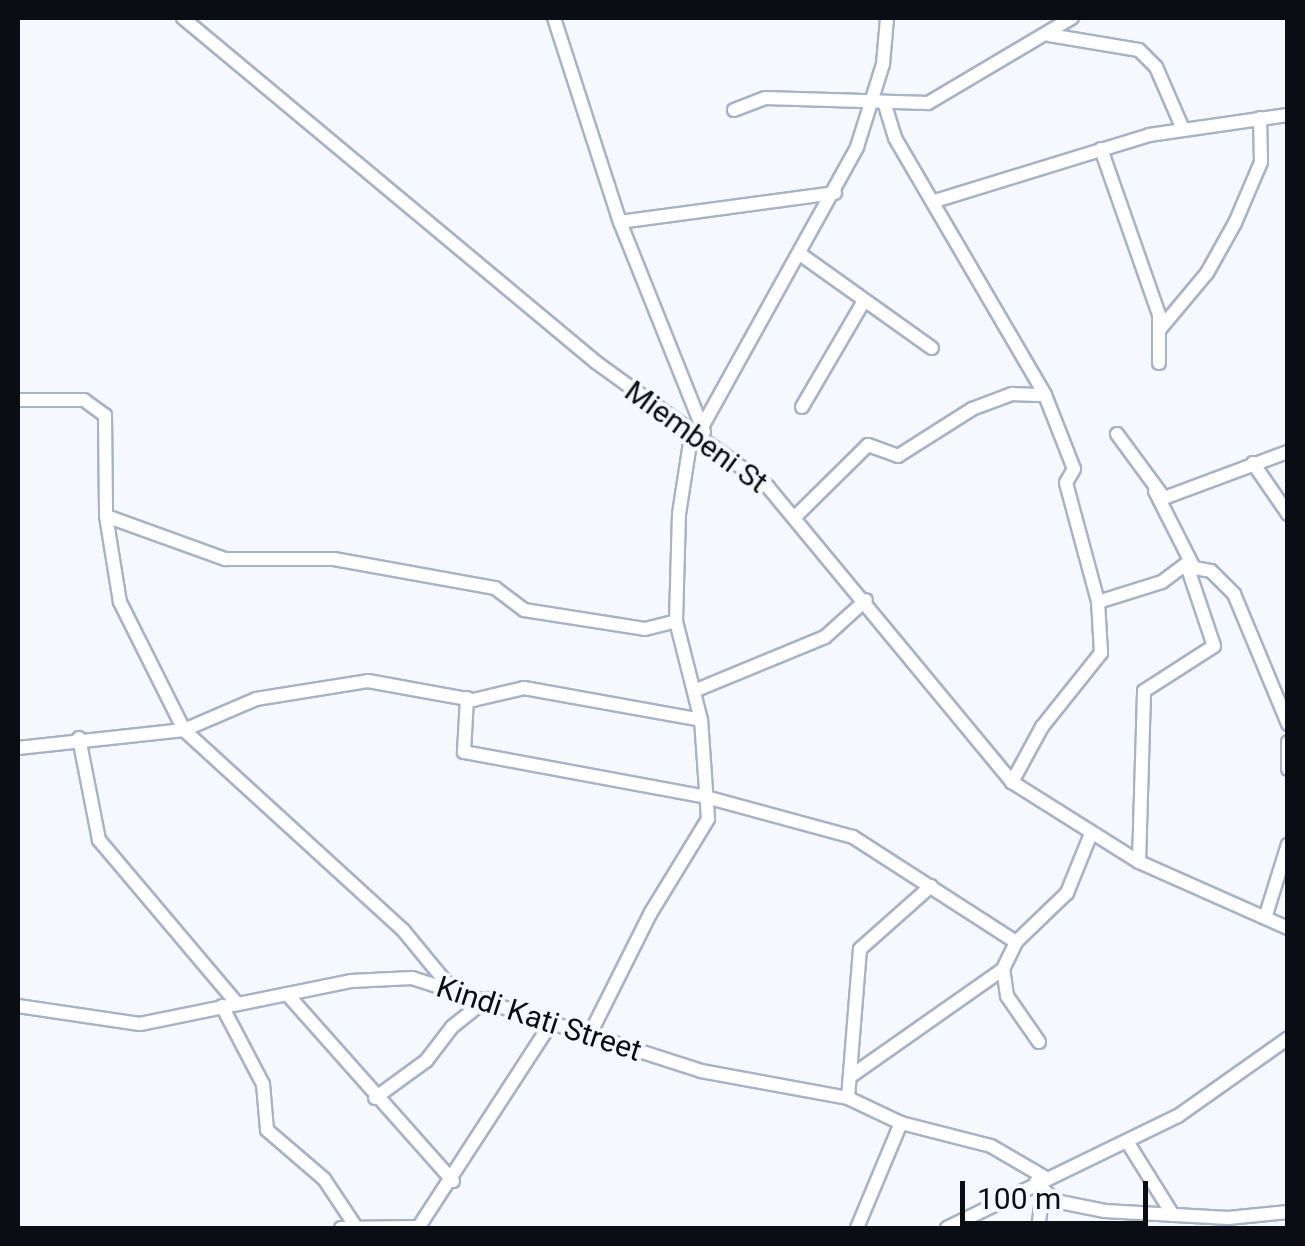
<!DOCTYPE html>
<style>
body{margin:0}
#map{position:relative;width:1305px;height:1246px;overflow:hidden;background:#f5f8fc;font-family:Roboto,sans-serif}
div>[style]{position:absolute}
.roads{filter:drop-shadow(2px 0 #a9b3c6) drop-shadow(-2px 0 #a9b3c6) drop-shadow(0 2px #a9b3c6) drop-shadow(0 -2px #a9b3c6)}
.street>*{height:12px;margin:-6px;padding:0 6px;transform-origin:6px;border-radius:6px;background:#fff}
span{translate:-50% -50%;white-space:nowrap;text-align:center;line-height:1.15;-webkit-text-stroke:8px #f5f8fc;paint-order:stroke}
.street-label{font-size:30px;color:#0a0d14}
.frame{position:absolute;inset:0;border:20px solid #0a0d14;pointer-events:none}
.scale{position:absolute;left:960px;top:1181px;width:188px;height:45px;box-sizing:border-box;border:5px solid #0a0d14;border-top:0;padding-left:12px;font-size:30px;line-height:35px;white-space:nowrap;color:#0a0d14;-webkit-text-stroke:8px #f5f8fc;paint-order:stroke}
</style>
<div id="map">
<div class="roads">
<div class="street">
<div style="left:183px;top:18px;width:539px;rotate:39.81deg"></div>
<div style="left:597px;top:363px;width:211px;rotate:35.9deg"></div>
<div style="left:768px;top:487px;width:383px;rotate:50.4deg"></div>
<div style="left:1012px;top:782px;width:150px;rotate:32.2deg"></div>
<div style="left:1139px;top:862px;width:163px;rotate:23.9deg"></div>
<div style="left:554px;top:18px;width:214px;rotate:72.1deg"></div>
<div style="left:620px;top:222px;width:226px;rotate:68.2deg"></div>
<div style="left:1049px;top:35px;width:91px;rotate:9.5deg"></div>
<div style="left:1139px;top:50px;width:24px;rotate:45deg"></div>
<div style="left:1156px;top:67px;width:68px;rotate:66.5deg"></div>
<div style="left:885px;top:105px;width:34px;rotate:73deg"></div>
<div style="left:895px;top:138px;width:298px;rotate:59.7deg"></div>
<div style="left:1045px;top:395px;width:79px;rotate:68.6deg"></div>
<div style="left:1074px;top:469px;width:16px;rotate:120deg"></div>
<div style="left:1066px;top:483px;width:123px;rotate:74.9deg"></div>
<div style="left:1098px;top:602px;width:51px;rotate:86.6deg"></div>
<div style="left:1101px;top:653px;width:95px;rotate:128.6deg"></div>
<div style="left:1042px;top:727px;width:63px;rotate:118.6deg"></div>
<div style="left:734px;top:110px;width:33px;rotate:-21deg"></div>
<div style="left:765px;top:98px;width:163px;rotate:1.8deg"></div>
<div style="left:928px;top:103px;width:167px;rotate:-30.6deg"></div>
<div style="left:1101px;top:149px;width:176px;rotate:70.7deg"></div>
<div style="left:1159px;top:315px;width:48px;rotate:90deg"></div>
<div style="left:935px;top:201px;width:224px;rotate:-17.1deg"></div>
<div style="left:1149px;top:135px;width:140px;rotate:-8.2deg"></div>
<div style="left:620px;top:222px;width:217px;rotate:-7.7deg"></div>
<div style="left:800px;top:254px;width:162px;rotate:35.5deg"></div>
<div style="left:1161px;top:328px;width:72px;rotate:-50.1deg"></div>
<div style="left:1207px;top:273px;width:57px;rotate:-60.8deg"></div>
<div style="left:1235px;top:223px;width:66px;rotate:-66.9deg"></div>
<div style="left:1261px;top:162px;width:44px;rotate:-91.3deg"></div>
<div style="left:18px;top:400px;width:66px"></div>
<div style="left:84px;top:400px;width:26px;rotate:36deg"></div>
<div style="left:105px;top:415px;width:101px;rotate:89.4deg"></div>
<div style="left:106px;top:516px;width:87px;rotate:80.8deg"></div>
<div style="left:120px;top:602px;width:143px;rotate:63.4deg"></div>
<div style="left:184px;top:730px;width:297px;rotate:42.4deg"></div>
<div style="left:403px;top:930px;width:72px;rotate:50.6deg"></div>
<div style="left:802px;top:407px;width:123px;rotate:-59.7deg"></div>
<div style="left:702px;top:427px;width:320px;rotate:-61deg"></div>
<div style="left:857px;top:147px;width:87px;rotate:-72.6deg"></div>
<div style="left:883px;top:64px;width:46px;rotate:-85deg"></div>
<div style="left:1117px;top:434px;width:79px;rotate:53.7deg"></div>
<div style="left:1164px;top:498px;width:132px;rotate:-20.4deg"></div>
<div style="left:1253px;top:463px;width:62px;rotate:55.5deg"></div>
<div style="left:1155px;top:491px;width:86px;rotate:63.1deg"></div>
<div style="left:1194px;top:568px;width:17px;rotate:10deg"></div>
<div style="left:1211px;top:571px;width:33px;rotate:45deg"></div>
<div style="left:1234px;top:594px;width:141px;rotate:67.4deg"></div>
<div style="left:106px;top:516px;width:127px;rotate:19.9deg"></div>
<div style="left:225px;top:559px;width:109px"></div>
<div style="left:334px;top:559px;width:164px;rotate:10.2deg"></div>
<div style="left:495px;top:588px;width:36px;rotate:37deg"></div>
<div style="left:524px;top:610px;width:122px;rotate:8.9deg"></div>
<div style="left:645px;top:629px;width:32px;rotate:-14deg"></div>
<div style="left:796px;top:516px;width:101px;rotate:-44.6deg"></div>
<div style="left:868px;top:445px;width:32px;rotate:20deg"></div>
<div style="left:898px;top:456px;width:88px;rotate:-32.4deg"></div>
<div style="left:972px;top:409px;width:43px;rotate:-20.6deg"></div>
<div style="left:1012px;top:394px;width:33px;rotate:2deg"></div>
<div style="left:1098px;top:602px;width:67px;rotate:-17.4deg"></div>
<div style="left:1162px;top:582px;width:35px;rotate:-37deg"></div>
<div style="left:694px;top:691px;width:142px;rotate:-22.4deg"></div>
<div style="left:825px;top:637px;width:55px;rotate:-42.1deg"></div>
<div style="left:467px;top:698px;width:54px;rotate:93.2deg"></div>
<div style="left:464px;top:752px;width:246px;rotate:10.5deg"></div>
<div style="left:706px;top:797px;width:152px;rotate:15.2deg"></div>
<div style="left:853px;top:837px;width:194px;rotate:32.8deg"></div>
<div style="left:79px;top:738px;width:104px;rotate:78.9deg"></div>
<div style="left:99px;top:840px;width:212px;rotate:49.8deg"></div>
<div style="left:1288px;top:742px;width:27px;rotate:90deg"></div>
<div style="left:18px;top:748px;width:167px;rotate:-6.2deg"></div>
<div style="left:184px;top:730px;width:78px;rotate:-23.3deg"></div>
<div style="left:256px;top:699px;width:113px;rotate:-9.1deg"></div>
<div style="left:368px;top:681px;width:107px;rotate:10.3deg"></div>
<div style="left:473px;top:700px;width:52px;rotate:-13.2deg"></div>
<div style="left:524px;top:688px;width:180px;rotate:10.2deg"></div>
<div style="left:1139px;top:862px;width:171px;rotate:-88.3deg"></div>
<div style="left:1144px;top:691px;width:83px;rotate:-32.7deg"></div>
<div style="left:1214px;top:646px;width:84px;rotate:-108.6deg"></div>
<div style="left:1265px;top:918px;width:77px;rotate:-72.7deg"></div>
<div style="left:287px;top:994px;width:250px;rotate:48.4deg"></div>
<div style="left:18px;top:1006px;width:123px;rotate:8.4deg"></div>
<div style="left:140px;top:1024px;width:215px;rotate:-11.5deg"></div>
<div style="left:351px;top:981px;width:61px;rotate:-2.8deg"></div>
<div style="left:412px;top:978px;width:304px;rotate:17.8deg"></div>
<div style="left:701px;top:1071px;width:149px;rotate:10.4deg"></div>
<div style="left:848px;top:1098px;width:59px;rotate:25.3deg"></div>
<div style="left:901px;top:1123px;width:93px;rotate:14.3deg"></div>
<div style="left:991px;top:1146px;width:64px;rotate:30.2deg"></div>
<div style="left:222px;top:1006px;width:88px;rotate:62.3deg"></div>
<div style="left:263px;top:1084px;width:46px;rotate:85deg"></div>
<div style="left:267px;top:1130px;width:75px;rotate:40.7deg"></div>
<div style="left:324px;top:1179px;width:58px;rotate:56.3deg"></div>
<div style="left:589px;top:1036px;width:136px;rotate:-63.4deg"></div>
<div style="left:650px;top:914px;width:111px;rotate:-58.6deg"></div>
<div style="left:708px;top:819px;width:99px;rotate:-94deg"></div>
<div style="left:701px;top:720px;width:102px;rotate:-104.2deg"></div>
<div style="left:676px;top:621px;width:107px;rotate:-88.4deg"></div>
<div style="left:679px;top:514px;width:85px;rotate:-81.2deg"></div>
<div style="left:1039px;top:1042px;width:56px;rotate:-124.8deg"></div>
<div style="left:1007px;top:996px;width:27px;rotate:-98deg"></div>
<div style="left:1003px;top:969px;width:30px;rotate:-64deg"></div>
<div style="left:1016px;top:942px;width:71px;rotate:-43.9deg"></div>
<div style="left:1067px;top:893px;width:61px;rotate:-68deg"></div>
<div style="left:851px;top:1076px;width:186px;rotate:-35.1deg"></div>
<div style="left:375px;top:1098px;width:63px;rotate:-36deg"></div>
<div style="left:426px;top:1061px;width:43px;rotate:-52.6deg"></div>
<div style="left:452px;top:1027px;width:45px;rotate:-38.7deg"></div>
<div style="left:848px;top:1098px;width:149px;rotate:-85.4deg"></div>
<div style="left:860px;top:949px;width:95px;rotate:-41.6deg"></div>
<div style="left:1128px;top:1143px;width:85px;rotate:58deg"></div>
<div style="left:1036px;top:1182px;width:27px;rotate:45deg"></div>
<div style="left:1055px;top:1201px;width:51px;rotate:11.3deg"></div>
<div style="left:1105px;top:1211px;width:123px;rotate:3.3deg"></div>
<div style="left:1228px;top:1218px;width:60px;rotate:-5.7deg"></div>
<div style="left:341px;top:1228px;width:78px;rotate:-0.7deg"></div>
<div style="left:418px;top:1228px;width:244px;rotate:-57deg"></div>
<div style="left:857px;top:1228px;width:114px;rotate:-67.3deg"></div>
<div style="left:947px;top:1228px;width:257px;rotate:-25.9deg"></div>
<div style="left:1178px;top:1116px;width:135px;rotate:-35.3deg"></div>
<div style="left:1038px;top:1228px;width:34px;rotate:-82deg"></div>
</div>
</div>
<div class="street-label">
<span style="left:696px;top:437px;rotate:36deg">Miembeni St</span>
<span style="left:539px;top:1019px;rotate:18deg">Kindi Kati Street</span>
</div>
<div class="frame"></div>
<div class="scale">100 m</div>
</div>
